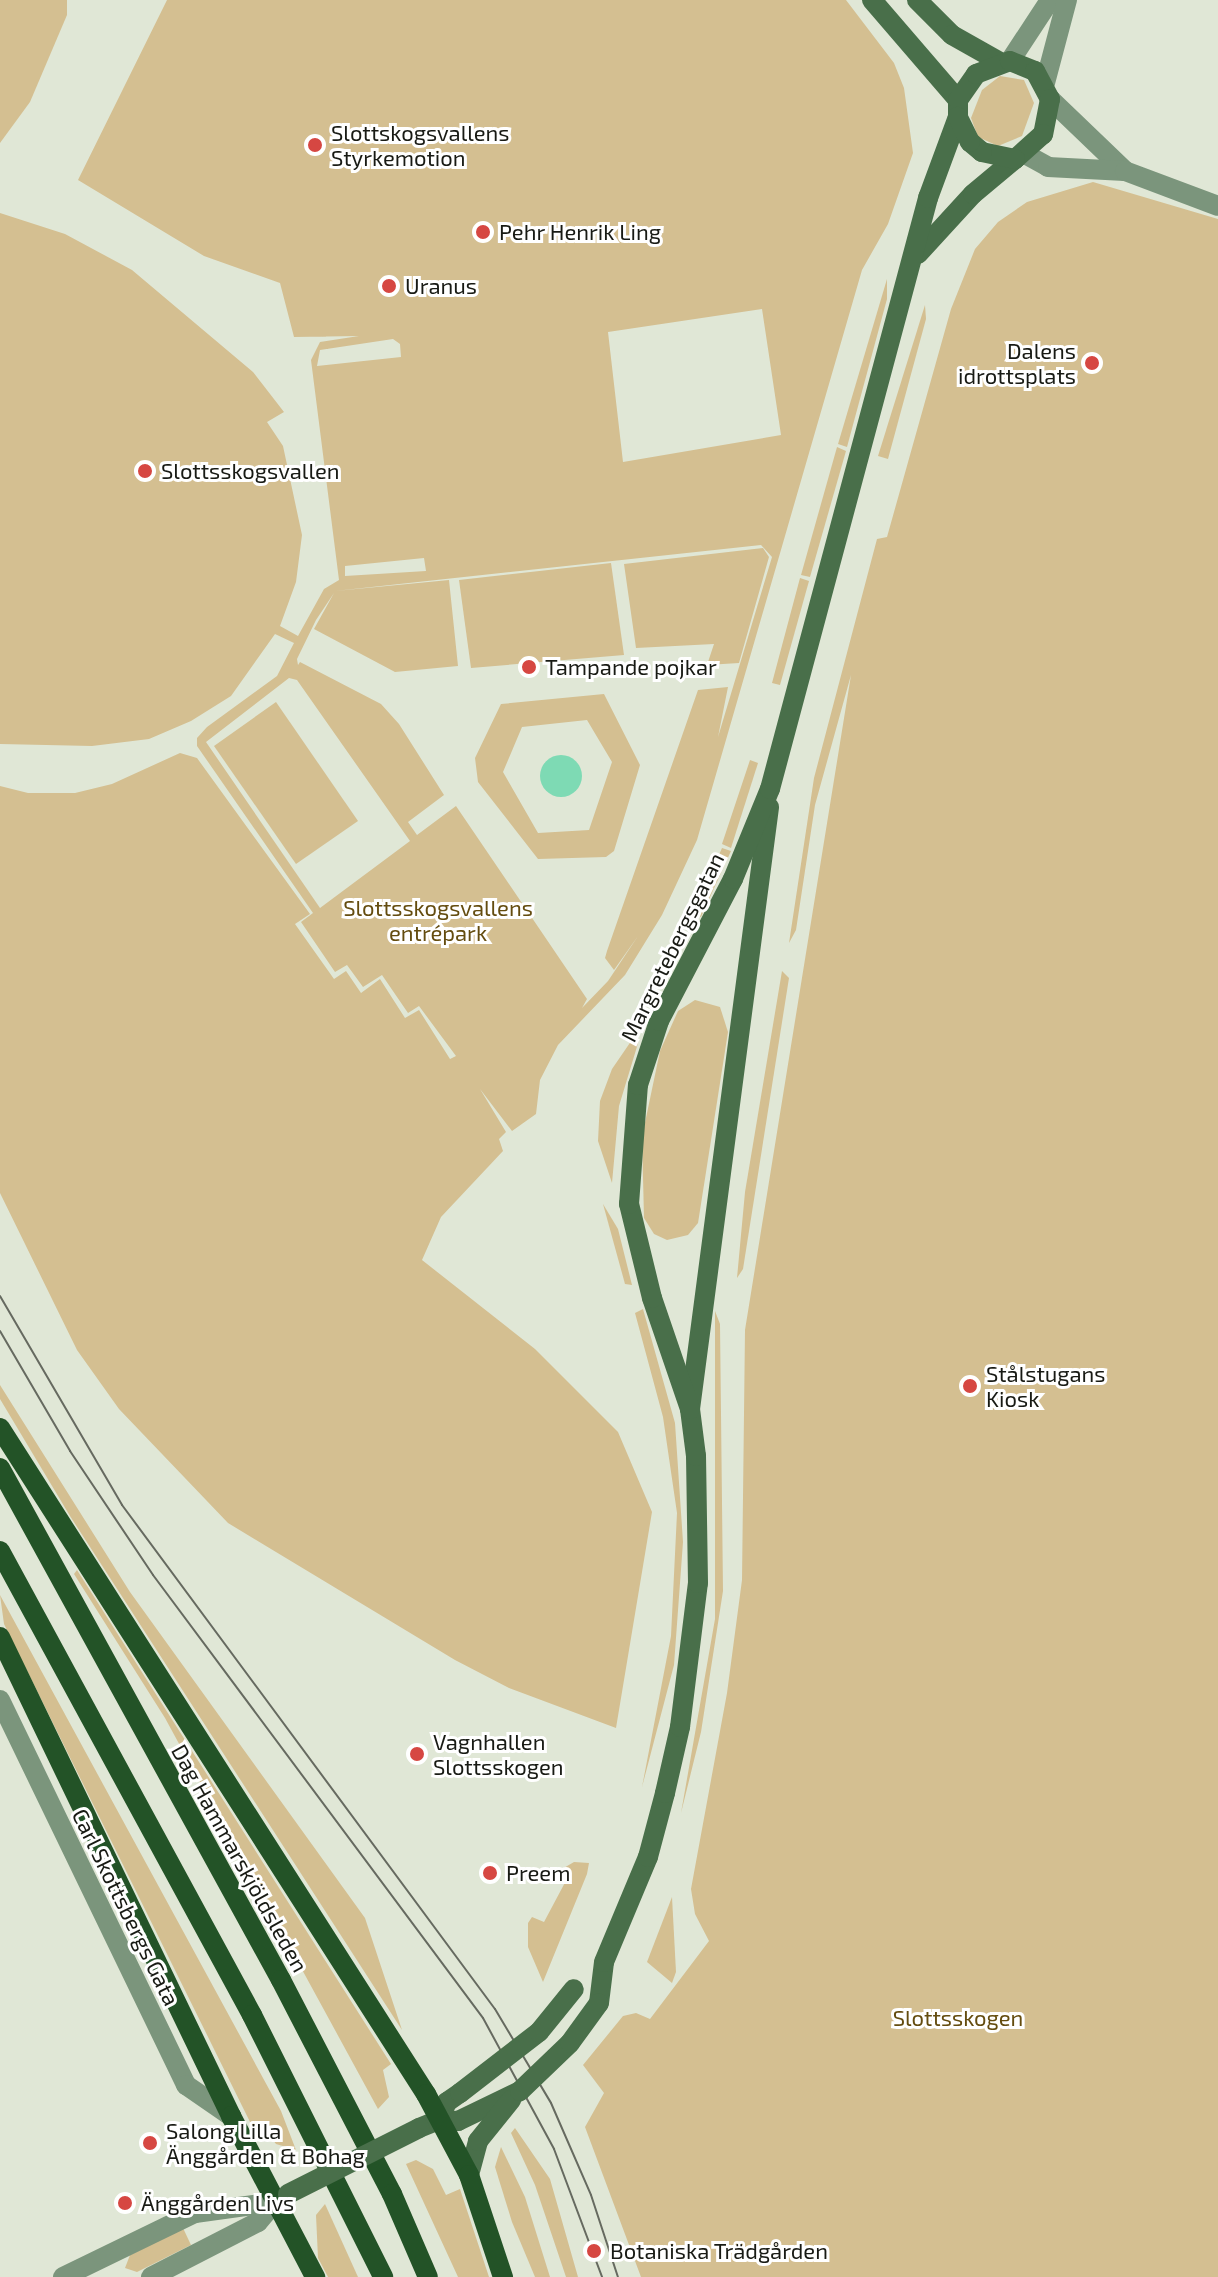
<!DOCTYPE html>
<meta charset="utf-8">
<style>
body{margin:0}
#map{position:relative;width:1218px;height:2277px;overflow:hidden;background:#e0e7d6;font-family:"Exo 2",sans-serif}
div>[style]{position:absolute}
.green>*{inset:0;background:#d4bf91}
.water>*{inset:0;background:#7edab4}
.round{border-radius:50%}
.minor>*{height:20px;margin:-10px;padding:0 10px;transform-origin:10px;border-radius:10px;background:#7b957c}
.tertiary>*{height:20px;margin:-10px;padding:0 10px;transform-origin:10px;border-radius:10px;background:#7b957c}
.secondary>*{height:20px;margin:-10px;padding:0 10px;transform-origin:10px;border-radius:10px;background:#496f4a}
.primary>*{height:20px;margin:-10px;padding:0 10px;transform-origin:10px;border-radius:10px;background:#235327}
.tram>*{height:2px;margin:-1px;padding:0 1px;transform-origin:1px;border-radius:1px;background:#666a60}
.secondary-bridge>*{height:20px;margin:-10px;padding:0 10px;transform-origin:10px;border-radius:10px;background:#496f4a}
.dots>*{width:22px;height:22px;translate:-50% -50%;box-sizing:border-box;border:4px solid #fff;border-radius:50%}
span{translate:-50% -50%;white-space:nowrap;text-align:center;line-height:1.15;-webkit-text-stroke:6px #fff;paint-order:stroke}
.poi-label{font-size:22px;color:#181a14}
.left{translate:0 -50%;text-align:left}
.right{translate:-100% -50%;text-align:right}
.park-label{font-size:22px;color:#644c0f}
.street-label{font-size:22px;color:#181a14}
</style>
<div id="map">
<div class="green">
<div style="clip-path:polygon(0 0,67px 0,67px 15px,30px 102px,0 143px)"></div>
<div style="clip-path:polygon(evenodd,167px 0,846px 0,894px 63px,904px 88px,913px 153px,888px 224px,862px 270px,697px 840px,662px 915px,625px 975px,558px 1045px,540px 1080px,536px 1114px,512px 1131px,480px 1089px,506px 1132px,499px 1139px,503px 1151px,441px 1217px,422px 1260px,535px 1349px,618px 1432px,652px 1512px,616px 1728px,509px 1688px,455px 1660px,228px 1523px,119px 1409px,77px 1350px,0 1193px,0 786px,28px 793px,75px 793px,112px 784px,180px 753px,197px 758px,310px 914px,295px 924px,334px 979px,346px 971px,361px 993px,380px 979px,405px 1018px,419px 1010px,450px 1059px,456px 1056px,419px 1006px,408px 1013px,382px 975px,363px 987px,347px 965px,335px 972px,301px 922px,313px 913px,197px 746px,197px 738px,207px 727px,277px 676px,294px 643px,275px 634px,231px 696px,191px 721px,149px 739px,92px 746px,0 744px,0 213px,65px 234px,132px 270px,253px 372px,284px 412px,267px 422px,283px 446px,302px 535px,296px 582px,280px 626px,298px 636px,324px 589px,339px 580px,311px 360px,320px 342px,359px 336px,294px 337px,280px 283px,204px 256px,78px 180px,167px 0,762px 309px,781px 435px,623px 462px,608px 332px,762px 309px,167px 0,393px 339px,400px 344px,401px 357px,317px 366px,320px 350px,393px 339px,167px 0,761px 545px,772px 557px,718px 737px,728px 687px,698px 690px,607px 951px,605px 958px,614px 970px,638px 936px,608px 981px,582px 1008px,587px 999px,456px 806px,417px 835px,408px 822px,444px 795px,399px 724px,381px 704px,300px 662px,298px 665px,297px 659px,316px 620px,334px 593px,314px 629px,395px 672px,458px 666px,449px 580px,335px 591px,761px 545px,167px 0,424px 558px,426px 571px,345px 576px,345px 566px,424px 558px,167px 0,289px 678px,297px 680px,410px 841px,320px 908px,206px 742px,289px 678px)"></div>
<div style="clip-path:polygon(1000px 76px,1024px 80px,1034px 103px,1022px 136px,998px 146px,978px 137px,971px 118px,982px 90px)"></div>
<div style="clip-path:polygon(1093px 182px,1218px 219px,1218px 2277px,641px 2277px,585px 2127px,604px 2093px,583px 2065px,623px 2016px,636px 2013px,650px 2019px,709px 1941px,695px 1914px,691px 1889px,727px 1693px,742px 1580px,745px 1330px,851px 675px,815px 805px,796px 930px,789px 943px,814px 778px,877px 539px,887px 537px,951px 309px,975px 249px,998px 222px,1027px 202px)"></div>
<div style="clip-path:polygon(887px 279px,887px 299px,847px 447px,838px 444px)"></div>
<div style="clip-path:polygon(925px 305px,926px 319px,888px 459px,878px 456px)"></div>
<div style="clip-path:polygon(837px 447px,846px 451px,810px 577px,801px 575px)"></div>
<div style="clip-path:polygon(763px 548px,769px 557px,739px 663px,707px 665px,714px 644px,636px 648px,624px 564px)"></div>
<div style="clip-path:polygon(611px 563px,624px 655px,471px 668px,459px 580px)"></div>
<div style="clip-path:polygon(800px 578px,809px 581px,780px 685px,772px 683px)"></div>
<div style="clip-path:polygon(evenodd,604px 694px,640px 765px,614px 851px,606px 857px,538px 859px,478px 782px,475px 758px,501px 704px,604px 694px,587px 720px,612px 762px,589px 830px,538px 833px,503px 772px,522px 727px,587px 720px)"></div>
<div style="clip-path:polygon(276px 702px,358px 821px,296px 864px,214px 746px)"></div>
<div style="clip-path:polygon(750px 760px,758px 763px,731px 848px,722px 844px)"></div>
<div style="clip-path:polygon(722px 848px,731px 851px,701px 917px,693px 913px)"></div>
<div style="clip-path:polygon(782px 971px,789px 978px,743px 1269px,737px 1278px,745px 1192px)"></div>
<div style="clip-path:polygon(695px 1000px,720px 1007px,728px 1032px,698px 1223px,688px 1235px,667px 1240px,654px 1234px,644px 1218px,642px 1137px,660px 1051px,678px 1011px)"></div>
<div style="clip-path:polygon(636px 1034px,639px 1040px,619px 1106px,612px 1183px,598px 1141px,600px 1101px,612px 1069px)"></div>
<div style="clip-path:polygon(603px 1204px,618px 1229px,632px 1285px,625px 1284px)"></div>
<div style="clip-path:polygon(643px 1309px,675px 1423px,683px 1542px,674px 1665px,642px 1787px,671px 1636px,677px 1513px,663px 1417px,635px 1313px)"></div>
<div style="clip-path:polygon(715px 1311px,720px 1324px,723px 1591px,701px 1732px,681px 1813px,715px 1619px)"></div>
<div style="clip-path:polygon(0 1385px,130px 1592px,365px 1918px,402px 2030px,70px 1516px,0 1399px)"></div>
<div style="clip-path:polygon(77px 1570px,391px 2064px,383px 2070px,389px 2097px,378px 2109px,165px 1718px,74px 1574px)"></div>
<div style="clip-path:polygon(0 1595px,281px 2111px,296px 2150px,276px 2144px,263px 2127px,252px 2126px,4px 1624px)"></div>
<div style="clip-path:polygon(574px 1862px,589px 1863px,587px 1874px,543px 1982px,528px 1947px,528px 1923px,532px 1917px,544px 1922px,569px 1875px,562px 1869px)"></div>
<div style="clip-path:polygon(672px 1897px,676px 1972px,672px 1983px,647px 1962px)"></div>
<div style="clip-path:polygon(515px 2128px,550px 2179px,578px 2277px,566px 2277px,535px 2185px,511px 2133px)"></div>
<div style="clip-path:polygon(501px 2147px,525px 2197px,550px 2277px,535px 2277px,512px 2222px,495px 2167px)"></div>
<div style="clip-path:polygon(416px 2160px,433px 2169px,446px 2195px,460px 2189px,489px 2277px,458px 2277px,406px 2164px)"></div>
<div style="clip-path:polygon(325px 2204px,358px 2277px,328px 2277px,318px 2258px,316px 2215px)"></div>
<div style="clip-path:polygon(183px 2228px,191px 2245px,137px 2272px,125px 2268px,130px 2255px)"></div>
</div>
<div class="water">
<div class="round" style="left:540px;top:755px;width:42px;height:42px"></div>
</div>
<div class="minor">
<div style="left:1050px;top:99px;width:104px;rotate:43.8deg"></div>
<div style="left:1025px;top:154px;width:26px;rotate:29deg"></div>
<div style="left:1048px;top:167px;width:77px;rotate:3deg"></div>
<div style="left:1125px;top:171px;width:99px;rotate:20.6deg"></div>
<div style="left:0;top:1700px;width:428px;rotate:64.2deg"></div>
<div style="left:186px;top:2085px;width:55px;rotate:34.6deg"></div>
<div style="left:63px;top:2277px;width:147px;rotate:-25.9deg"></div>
<div style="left:195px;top:2213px;width:81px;rotate:-7.8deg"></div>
<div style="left:151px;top:2277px;width:120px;rotate:-27.2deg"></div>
<div style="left:258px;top:2222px;width:26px;rotate:-50deg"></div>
</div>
<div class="tertiary">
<div style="left:1010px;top:61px;width:73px;rotate:-56.7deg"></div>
<div style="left:1045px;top:83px;width:86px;rotate:-75.2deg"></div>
</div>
<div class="secondary">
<div style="left:872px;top:0;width:132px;rotate:49.3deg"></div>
<div style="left:917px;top:0;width:49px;rotate:45deg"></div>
<div style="left:952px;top:35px;width:55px;rotate:29.4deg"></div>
<div style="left:918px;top:254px;width:81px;rotate:-47.5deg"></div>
<div style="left:973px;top:194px;width:55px;rotate:-39.8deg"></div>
<div style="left:690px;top:1409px;width:607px;rotate:-82.52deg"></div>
<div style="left:599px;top:2003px;width:41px;rotate:-83deg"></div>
<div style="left:604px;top:1962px;width:114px;rotate:-67.3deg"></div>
<div style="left:648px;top:1857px;width:66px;rotate:-75.1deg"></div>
<div style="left:665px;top:1793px;width:68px;rotate:-77.2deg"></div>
<div style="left:680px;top:1727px;width:145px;rotate:-82.9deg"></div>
<div style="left:698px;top:1583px;width:127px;rotate:-90.9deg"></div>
<div style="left:696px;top:1456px;width:47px;rotate:-97.3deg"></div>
<div style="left:690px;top:1409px;width:117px;rotate:-108.9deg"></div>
<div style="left:652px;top:1298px;width:97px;rotate:-103.7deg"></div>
<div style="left:629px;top:1204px;width:119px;rotate:-85.7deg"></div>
<div style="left:638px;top:1085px;width:67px;rotate:-71.8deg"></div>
<div style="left:659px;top:1021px;width:160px;rotate:-62.5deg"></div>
<div style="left:733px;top:879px;width:97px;rotate:-67.7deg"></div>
<div style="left:770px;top:789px;width:612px;rotate:-75.03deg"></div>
<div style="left:928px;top:198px;width:86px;rotate:-69.7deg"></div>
<div style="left:958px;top:117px;width:17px;rotate:-90deg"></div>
<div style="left:958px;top:100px;width:32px;rotate:-55deg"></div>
<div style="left:976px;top:74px;width:36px;rotate:-21deg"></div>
<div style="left:1010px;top:61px;width:27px;rotate:22deg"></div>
<div style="left:1035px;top:71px;width:32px;rotate:62deg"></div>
<div style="left:1050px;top:99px;width:36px;rotate:101deg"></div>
<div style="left:1043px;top:134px;width:38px;rotate:138deg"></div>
<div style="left:1015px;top:159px;width:34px;rotate:-168deg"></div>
<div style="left:982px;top:152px;width:16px;rotate:-140deg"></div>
<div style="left:970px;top:142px;width:28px;rotate:-116deg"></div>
<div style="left:439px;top:2120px;width:20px;rotate:-66deg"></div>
<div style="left:447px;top:2102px;width:16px;rotate:-35deg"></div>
<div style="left:419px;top:2128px;width:22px;rotate:-22deg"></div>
<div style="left:439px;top:2120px;width:19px;rotate:3deg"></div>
<div style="left:458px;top:2121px;width:69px;rotate:-25.8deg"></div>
<div style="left:469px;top:2175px;width:35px;rotate:-75deg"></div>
<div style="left:478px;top:2141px;width:53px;rotate:-51.2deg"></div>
</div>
<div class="primary">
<div style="left:0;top:1428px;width:791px;rotate:57.4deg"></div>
<div style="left:426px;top:2094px;width:92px;rotate:62deg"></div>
<div style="left:469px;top:2175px;width:108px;rotate:71.6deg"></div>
<div style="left:0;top:1468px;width:584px;rotate:61.24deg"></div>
<div style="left:281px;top:1980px;width:241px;rotate:62.6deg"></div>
<div style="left:392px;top:2194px;width:90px;rotate:66.6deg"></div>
<div style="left:0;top:1551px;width:528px;rotate:61.49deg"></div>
<div style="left:252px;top:2015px;width:293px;rotate:63.4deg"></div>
<div style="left:0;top:1637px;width:532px;rotate:64.25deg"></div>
<div style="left:231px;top:2116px;width:182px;rotate:62.4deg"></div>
</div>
<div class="tram">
<div style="left:0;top:1296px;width:242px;rotate:59.7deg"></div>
<div style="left:122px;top:1505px;width:627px;rotate:53.5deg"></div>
<div style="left:495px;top:2009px;width:109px;rotate:59.2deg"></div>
<div style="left:551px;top:2103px;width:100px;rotate:66.5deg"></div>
<div style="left:591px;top:2195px;width:86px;rotate:71.8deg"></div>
<div style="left:0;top:1331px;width:139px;rotate:59.7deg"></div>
<div style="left:70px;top:1451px;width:149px;rotate:56.2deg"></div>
<div style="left:153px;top:1575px;width:552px;rotate:53.32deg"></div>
<div style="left:483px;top:2018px;width:149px;rotate:61.5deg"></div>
<div style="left:554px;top:2149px;width:137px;rotate:69.4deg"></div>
</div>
<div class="secondary-bridge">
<div style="left:520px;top:2091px;width:69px;rotate:-43.8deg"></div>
<div style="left:570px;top:2043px;width:49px;rotate:-54.1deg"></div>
<div style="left:460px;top:2093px;width:100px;rotate:-37.7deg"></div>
<div style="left:539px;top:2032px;width:55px;rotate:-50.9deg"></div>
<div style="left:288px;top:2194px;width:147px;rotate:-26.7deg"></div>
</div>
<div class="dots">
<div style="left:315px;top:145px;background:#d64742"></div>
<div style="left:483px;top:232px;background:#d64742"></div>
<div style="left:389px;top:286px;background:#d64742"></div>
<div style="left:1092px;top:363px;background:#d64742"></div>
<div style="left:145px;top:471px;background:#d64742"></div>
<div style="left:529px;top:667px;background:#d64742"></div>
<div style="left:970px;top:1386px;background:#d64742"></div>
<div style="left:417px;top:1754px;background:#d64742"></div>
<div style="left:490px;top:1873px;background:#d64742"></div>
<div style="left:150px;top:2143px;background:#d64742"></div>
<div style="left:125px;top:2203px;background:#d64742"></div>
<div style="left:594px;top:2251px;background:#d64742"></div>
</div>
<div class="poi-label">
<span class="left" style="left:331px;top:145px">Slottskogsvallens<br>Styrkemotion</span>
<span class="left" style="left:499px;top:232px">Pehr Henrik Ling</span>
<span class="left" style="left:405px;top:286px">Uranus</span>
<span class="right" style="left:1076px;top:363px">Dalens<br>idrottsplats</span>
<span class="left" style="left:161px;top:471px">Slottsskogsvallen</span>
<span class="left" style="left:545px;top:667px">Tampande pojkar</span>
<span class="left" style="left:986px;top:1386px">Stålstugans<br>Kiosk</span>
<span class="left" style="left:433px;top:1754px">Vagnhallen<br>Slottsskogen</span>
<span class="left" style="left:506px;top:1873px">Preem</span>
<span class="left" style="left:166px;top:2143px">Salong Lilla<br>Änggården &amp; Bohag</span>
<span class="left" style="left:141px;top:2203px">Änggården Livs</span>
<span class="left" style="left:610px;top:2251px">Botaniska Trädgården</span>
</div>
<div class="park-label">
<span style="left:438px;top:920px">Slottsskogsvallens<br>entrépark</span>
<span style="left:958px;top:2018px">Slottsskogen</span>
</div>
<div class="street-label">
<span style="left:672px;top:947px;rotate:-64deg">Margretebergsgatan</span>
<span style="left:240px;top:1858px;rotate:61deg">Dag Hammarskjöldsleden</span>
<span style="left:126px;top:1907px;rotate:64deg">Carl Skottsbergs Gata</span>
</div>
</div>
